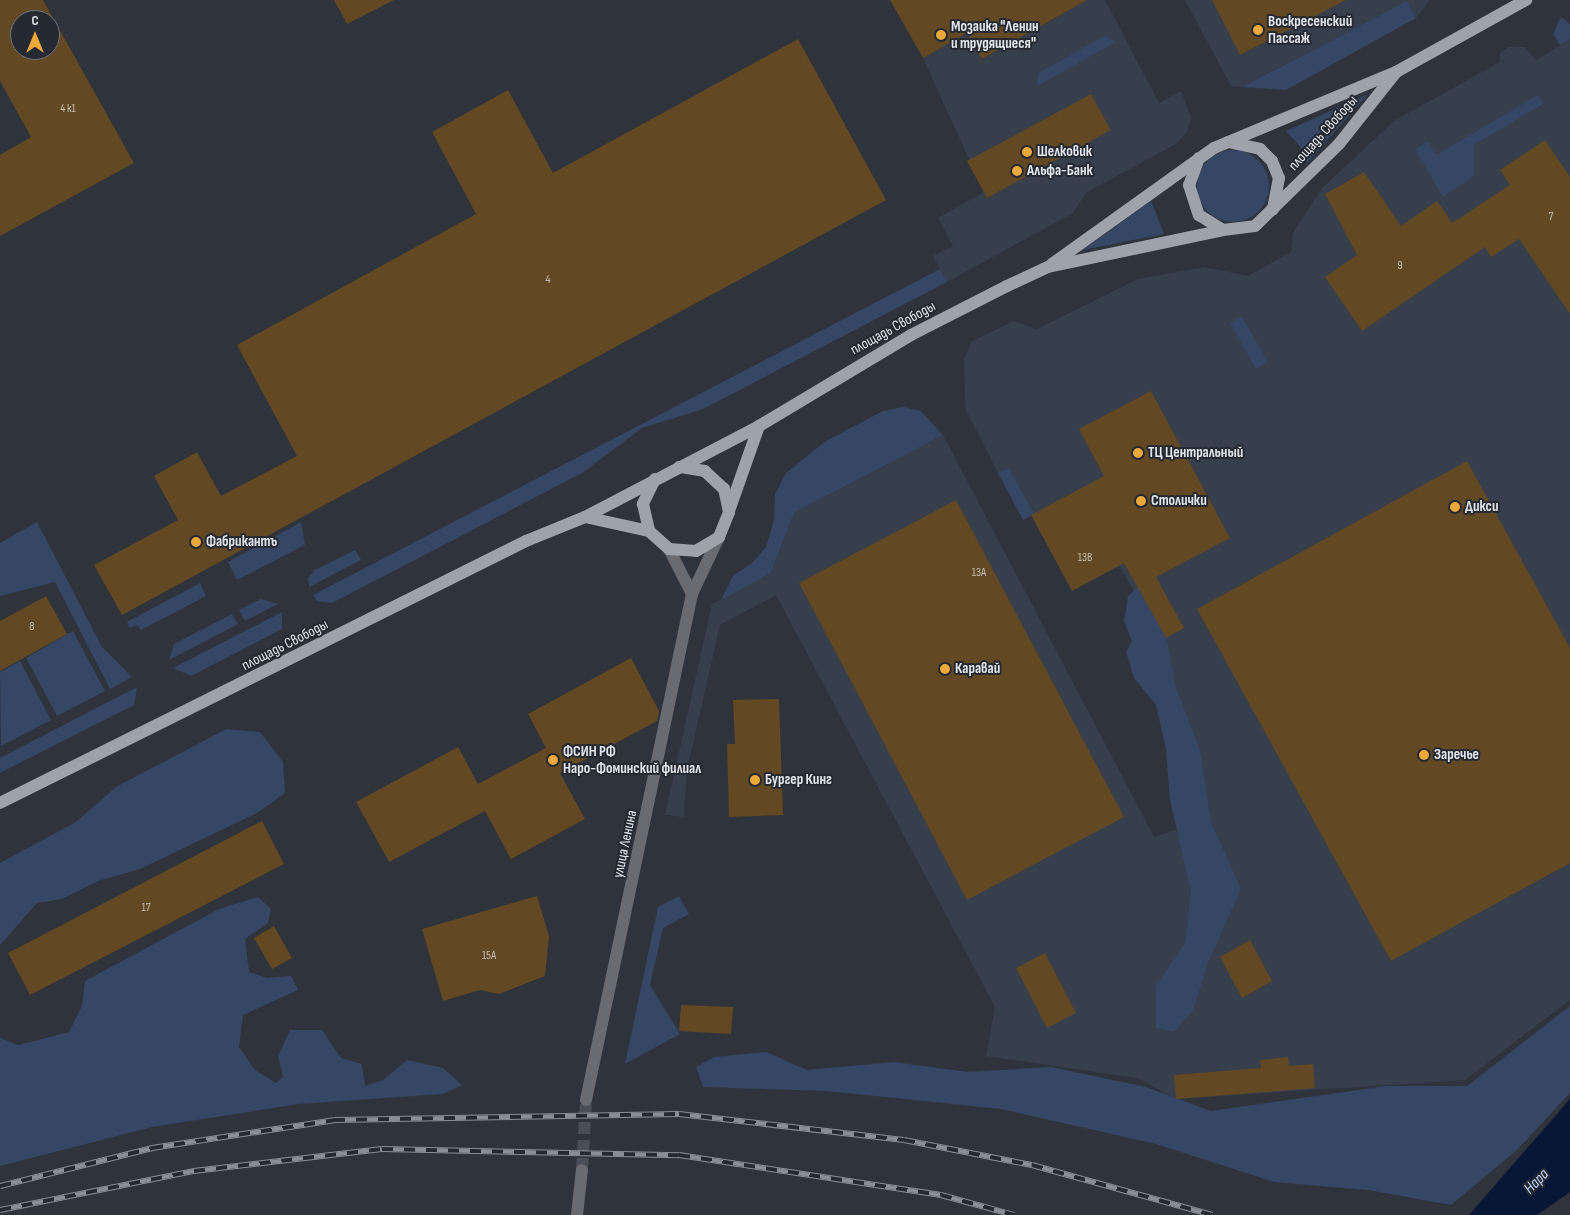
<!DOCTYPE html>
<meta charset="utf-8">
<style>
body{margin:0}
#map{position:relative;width:1570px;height:1215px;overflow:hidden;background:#2f333c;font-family:"Sofia Sans Condensed",sans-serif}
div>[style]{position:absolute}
.built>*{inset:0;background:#373e4c}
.green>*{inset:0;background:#364665}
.round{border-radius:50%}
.water>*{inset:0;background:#091736}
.building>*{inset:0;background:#624823}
.minor-tunnel>*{height:12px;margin-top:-6px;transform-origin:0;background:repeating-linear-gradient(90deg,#4a4e56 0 12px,transparent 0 18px)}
.minor>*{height:12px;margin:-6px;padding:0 6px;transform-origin:6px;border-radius:6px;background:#696b70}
.major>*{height:12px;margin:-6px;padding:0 6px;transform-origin:6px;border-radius:6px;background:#9ea2ab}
.rail>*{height:5.5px;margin-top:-2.75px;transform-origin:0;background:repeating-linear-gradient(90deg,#252932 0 11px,#8b8e96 0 22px);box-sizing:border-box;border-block:1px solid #8b8e96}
.dots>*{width:14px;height:14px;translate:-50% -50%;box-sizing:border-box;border:2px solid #252932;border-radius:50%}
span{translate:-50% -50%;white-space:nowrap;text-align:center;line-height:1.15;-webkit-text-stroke:4px #252932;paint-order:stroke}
.number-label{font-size:12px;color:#c2beb9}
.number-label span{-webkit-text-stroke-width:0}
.poi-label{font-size:15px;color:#e2e5eb;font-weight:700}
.left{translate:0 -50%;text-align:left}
.street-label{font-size:15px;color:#e2e5eb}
.water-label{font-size:16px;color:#bed2f7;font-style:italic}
.north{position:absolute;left:10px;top:10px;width:50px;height:50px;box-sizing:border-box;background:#252932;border:1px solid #71747c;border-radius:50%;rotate:0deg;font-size:14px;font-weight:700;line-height:20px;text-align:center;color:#e2e5eb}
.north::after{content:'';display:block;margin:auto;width:18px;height:22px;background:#eca93b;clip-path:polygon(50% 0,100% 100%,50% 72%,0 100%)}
</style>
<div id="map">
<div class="built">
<div style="clip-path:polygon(1062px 0,1105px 0,1159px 103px,1181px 91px,1191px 117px,1187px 132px,1176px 144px,1087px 192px,1073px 213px,947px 282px,933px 256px,953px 246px,938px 218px,984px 192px,923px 58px,967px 33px,982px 59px,1068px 11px)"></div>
<div style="clip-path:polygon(1185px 0,1430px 0,1416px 18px,1407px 1px,1242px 87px,1231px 86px)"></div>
<div style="clip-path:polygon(1570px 39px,1570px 1000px,1465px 1080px,1176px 1099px,1137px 1078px,986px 1056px,995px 1007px,776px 595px,720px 625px,687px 770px,684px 817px,665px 815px,712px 604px,771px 573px,794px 513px,943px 435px,1154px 837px,1187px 826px,1170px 722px,1133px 589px,1119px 566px,1072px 591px,1009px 468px,998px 473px,965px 408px,964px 359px,972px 341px,1014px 321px,1037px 329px,1138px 279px,1205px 267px,1248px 276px,1291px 252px,1293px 233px,1322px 188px,1394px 121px,1500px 62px,1500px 53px,1508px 47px,1525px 47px,1536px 60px)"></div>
</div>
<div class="green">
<div style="clip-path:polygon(1407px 1px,1416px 18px,1286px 90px,1242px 87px)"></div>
<div style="clip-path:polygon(1561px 17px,1570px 24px,1570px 39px,1560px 45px,1553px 34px)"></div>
<div style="clip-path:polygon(1105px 36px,1116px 42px,1037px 86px,1038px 73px)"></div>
<div style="clip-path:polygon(1368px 94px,1307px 163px,1304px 151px,1286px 131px)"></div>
<div style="clip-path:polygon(1538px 95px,1543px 104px,1474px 145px,1474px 176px,1443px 197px,1415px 149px,1428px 141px,1436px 155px)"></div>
<div class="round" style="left:1197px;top:150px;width:72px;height:72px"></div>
<div style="clip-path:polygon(1151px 201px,1164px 234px,1083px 250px)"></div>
<div style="clip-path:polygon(940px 269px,947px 282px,703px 409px,642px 428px,582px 473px,332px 603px,317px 601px,313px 595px)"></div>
<div style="clip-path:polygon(1242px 317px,1268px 362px,1256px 369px,1230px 323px)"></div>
<div style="clip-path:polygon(903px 407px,921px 411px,943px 435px,794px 513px,771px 573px,721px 600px,733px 576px,752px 563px,766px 547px,774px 520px,775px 494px,786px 473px,826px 441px,883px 411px)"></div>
<div style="clip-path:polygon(1009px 468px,1034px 514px,1023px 520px,998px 473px)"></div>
<div style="clip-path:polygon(37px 522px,102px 647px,132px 677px,110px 689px,55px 582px,0 596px,0 543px)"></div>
<div style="clip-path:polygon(301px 522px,305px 545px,237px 580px,228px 562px)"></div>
<div style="clip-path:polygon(355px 550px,361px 560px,309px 587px,308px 578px,315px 570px)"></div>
<div style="clip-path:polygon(200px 583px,206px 596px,141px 630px,137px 625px,130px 628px,127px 622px)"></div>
<div style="clip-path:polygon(1138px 587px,1166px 634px,1175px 685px,1200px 750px,1211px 822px,1241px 889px,1208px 963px,1193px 1011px,1174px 1032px,1156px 1028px,1156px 986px,1185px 943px,1191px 892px,1170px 800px,1166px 749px,1156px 705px,1134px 678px,1126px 652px,1132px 641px,1124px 621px,1128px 596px)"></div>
<div style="clip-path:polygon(261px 599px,278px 604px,245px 621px,239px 610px)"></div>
<div style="clip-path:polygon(282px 612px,282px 629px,191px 676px,173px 668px)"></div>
<div style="clip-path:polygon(232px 614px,238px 624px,169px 660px,174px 644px)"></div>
<div style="clip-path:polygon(73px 631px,105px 691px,57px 716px,26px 658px)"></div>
<div style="clip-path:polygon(20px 661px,51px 720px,1px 746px,0 672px)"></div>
<div style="clip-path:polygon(137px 687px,134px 705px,0 773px,0 758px)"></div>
<div style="clip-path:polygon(226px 729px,260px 732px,283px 762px,285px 793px,257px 813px,140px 869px,98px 881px,62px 899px,37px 903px,0 945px,0 863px,76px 822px,116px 787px)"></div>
<div style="clip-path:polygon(679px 896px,689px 914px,663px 928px,650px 985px,680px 1034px,625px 1064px,658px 907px)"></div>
<div style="clip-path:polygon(258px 897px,271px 909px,268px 923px,245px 939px,249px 972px,267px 978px,291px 976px,298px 990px,243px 1015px,239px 1047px,255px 1070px,276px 1083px,283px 1077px,278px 1056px,290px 1030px,322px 1030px,341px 1058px,362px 1064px,365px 1086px,383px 1080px,407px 1060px,443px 1068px,462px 1085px,443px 1094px,299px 1104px,152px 1127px,0 1166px,0 1038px,18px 1045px,69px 1032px,82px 1006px,85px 981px,219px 909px)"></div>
<div style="clip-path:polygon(1570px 1006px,1570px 1093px,1517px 1150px,1451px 1205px,1368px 1190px,1274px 1182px,1156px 1144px,1001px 1109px,827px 1091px,703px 1087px,696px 1067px,714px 1057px,766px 1052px,807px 1070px,894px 1062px,967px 1072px,1051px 1067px,1146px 1087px,1211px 1111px,1387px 1086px,1467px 1086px)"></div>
</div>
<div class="water">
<div style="clip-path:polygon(1570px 1099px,1570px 1192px,1537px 1215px,1469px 1215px)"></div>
</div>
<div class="building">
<div style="clip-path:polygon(evenodd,0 0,43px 0,134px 163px,0 236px,0 155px,31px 137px,0 81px,0 0,20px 20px,50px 20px,50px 50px,20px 50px,20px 20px)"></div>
<div style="clip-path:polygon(334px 0,394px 0,347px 24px)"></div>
<div style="clip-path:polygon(890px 0,1087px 0,982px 59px,967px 33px,923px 58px)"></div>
<div style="clip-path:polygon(1212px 0,1346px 0,1240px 55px)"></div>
<div style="clip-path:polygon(798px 39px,886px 200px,122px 615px,94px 565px,178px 520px,154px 476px,197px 452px,221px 496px,297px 456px,237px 345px,476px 214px,432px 132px,508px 90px,553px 173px)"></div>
<div style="clip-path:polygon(1091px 94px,1111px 130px,987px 198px,967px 161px)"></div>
<div style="clip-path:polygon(1545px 140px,1570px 177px,1570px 314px,1519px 239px,1491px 257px,1485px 247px,1362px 331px,1325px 277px,1357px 255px,1325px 194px,1364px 172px,1401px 226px,1437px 201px,1452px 223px,1510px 185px,1500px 170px)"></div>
<div style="clip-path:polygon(1151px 391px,1230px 538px,1156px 577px,1184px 628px,1166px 638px,1124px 563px,1072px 591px,1031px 515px,1104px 476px,1079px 429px)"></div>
<div style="clip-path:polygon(1467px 461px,1570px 648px,1570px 863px,1391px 961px,1197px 609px)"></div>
<div style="clip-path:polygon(956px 500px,1124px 817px,967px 900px,799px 583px)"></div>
<div style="clip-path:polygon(46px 596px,67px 634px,0 671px,0 621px)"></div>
<div style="clip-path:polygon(631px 658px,659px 711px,657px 721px,560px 773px,585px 819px,511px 859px,485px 811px,389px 862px,356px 802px,458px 747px,478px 784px,546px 748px,528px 714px)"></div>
<div style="clip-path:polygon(779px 699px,783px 815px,729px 817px,727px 744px,735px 744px,733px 700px)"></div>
<div style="clip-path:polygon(262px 821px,284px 864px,30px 995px,8px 953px)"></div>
<div style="clip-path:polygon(537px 896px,549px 936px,545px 976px,499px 994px,480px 990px,443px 1001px,422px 929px)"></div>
<div style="clip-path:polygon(274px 926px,292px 958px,272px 969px,254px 938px)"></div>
<div style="clip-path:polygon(1250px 940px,1272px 981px,1242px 998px,1220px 957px)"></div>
<div style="clip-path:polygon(1045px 953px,1076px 1013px,1047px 1028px,1016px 968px)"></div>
<div style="clip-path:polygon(681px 1005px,733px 1007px,731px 1034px,679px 1031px)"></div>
<div style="clip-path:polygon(1288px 1057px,1289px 1066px,1313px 1064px,1315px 1088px,1176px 1099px,1174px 1075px,1261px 1068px,1260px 1060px)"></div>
</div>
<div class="minor-tunnel">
<div style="left:582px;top:1170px;width:70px;rotate:-86.7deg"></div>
</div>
<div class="minor">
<div style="left:669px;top:549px;width:51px;rotate:62.9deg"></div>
<div style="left:586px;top:1100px;width:517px;rotate:-78.17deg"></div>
<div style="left:692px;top:594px;width:63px;rotate:-64.7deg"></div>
<div style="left:577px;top:1215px;width:45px;rotate:-83.7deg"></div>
</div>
<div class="major">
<div style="left:1228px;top:142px;width:33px;rotate:12deg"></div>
<div style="left:1260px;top:149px;width:17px;rotate:45deg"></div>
<div style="left:1272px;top:161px;width:18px;rotate:68deg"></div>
<div style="left:1279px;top:178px;width:32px;rotate:101deg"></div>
<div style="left:1199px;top:158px;width:29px;rotate:110deg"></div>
<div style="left:1189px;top:185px;width:32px;rotate:72deg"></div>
<div style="left:1199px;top:215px;width:28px;rotate:32deg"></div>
<div style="left:1223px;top:230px;width:32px;rotate:-7deg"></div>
<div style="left:1255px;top:226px;width:117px;rotate:-44.3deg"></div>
<div style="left:1339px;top:144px;width:92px;rotate:-51.6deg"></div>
<div style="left:1052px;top:264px;width:199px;rotate:-35.6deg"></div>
<div style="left:1214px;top:148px;width:197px;rotate:-22.7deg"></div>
<div style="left:1396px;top:72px;width:149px;rotate:-29deg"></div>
<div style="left:655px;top:479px;width:28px;rotate:116deg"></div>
<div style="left:643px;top:504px;width:28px;rotate:77deg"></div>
<div style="left:649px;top:531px;width:27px;rotate:42deg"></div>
<div style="left:669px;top:549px;width:27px;rotate:4deg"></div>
<div style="left:696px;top:551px;width:27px;rotate:-31deg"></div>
<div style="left:719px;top:537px;width:27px;rotate:-68deg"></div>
<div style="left:729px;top:512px;width:24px;rotate:-102deg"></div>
<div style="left:724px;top:489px;width:26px;rotate:-137deg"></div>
<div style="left:705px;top:471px;width:26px;rotate:-171deg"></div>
<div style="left:729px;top:511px;width:90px;rotate:-70.6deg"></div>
<div style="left:585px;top:517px;width:66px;rotate:12.3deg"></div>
<div style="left:0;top:803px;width:588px;rotate:-26.48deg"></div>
<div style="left:526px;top:541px;width:64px;rotate:-22.1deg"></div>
<div style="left:585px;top:517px;width:196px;rotate:-27.6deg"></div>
<div style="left:759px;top:426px;width:177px;rotate:-30.9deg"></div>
<div style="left:911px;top:335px;width:108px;rotate:-27deg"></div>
<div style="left:1007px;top:286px;width:45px;rotate:-24.9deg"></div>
<div style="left:1048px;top:267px;width:179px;rotate:-11.9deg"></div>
</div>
<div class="rail">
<div style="left:0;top:1186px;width:157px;rotate:-14deg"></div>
<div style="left:152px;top:1148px;width:184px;rotate:-8.7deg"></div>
<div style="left:334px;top:1120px;width:345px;rotate:-1deg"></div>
<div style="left:679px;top:1114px;width:226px;rotate:6.6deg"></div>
<div style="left:904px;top:1140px;width:130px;rotate:11.1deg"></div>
<div style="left:1032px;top:1165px;width:187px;rotate:15.5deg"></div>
<div style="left:0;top:1210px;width:198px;rotate:-11.4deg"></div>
<div style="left:194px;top:1171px;width:189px;rotate:-6.7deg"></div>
<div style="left:382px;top:1149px;width:297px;rotate:1.2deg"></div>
<div style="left:679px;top:1155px;width:265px;rotate:8.7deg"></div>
<div style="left:941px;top:1195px;width:76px;rotate:15.3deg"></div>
</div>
<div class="dots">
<div style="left:1258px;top:30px;background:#eca93b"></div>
<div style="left:941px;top:35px;background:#eca93b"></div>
<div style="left:1027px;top:152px;background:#eca93b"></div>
<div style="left:1017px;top:171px;background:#eca93b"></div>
<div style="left:1138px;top:453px;background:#eca93b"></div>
<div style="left:1141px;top:501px;background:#eca93b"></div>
<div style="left:1455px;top:507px;background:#eca93b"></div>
<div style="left:196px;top:542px;background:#eca93b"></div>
<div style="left:945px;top:669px;background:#eca93b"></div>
<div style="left:1424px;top:755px;background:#eca93b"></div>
<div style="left:553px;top:760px;background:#eca93b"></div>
<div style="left:755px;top:780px;background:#eca93b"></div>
</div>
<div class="number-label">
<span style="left:68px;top:109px">4 к1</span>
<span style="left:1551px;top:217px">7</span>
<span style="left:1400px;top:266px">9</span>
<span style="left:548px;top:280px">4</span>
<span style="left:1085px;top:558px">13В</span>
<span style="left:979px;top:573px">13А</span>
<span style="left:32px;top:627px">8</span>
<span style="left:146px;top:908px">17</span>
<span style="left:489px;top:956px">15А</span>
</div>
<div class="poi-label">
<span class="left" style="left:1268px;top:30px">Воскресенский<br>Пассаж</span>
<span class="left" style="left:951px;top:35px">Мозаика "Ленин<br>и трудящиеся"</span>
<span class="left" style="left:1037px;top:152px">Шелковик</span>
<span class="left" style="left:1027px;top:171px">Альфа-Банк</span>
<span class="left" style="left:1148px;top:453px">ТЦ Центральный</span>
<span class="left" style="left:1151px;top:501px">Столички</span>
<span class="left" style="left:1465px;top:507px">Дикси</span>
<span class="left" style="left:206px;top:542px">Фабрикантъ</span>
<span class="left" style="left:955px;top:669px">Каравай</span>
<span class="left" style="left:563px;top:760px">ФСИН РФ<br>Наро-Фоминский филиал</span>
<span class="left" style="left:1434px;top:755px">Заречье</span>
<span class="left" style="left:765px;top:780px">Бургер Кинг</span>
</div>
<div class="street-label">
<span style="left:1323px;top:133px;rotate:-48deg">площадь Свободы</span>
<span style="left:893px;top:328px;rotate:-29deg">площадь Свободы</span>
<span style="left:285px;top:645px;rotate:-27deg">площадь Свободы</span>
<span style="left:625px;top:844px;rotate:-78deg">улица Ленина</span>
</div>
<div class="water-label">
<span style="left:1537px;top:1182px;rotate:-45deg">Нара</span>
</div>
<div class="north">С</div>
</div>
